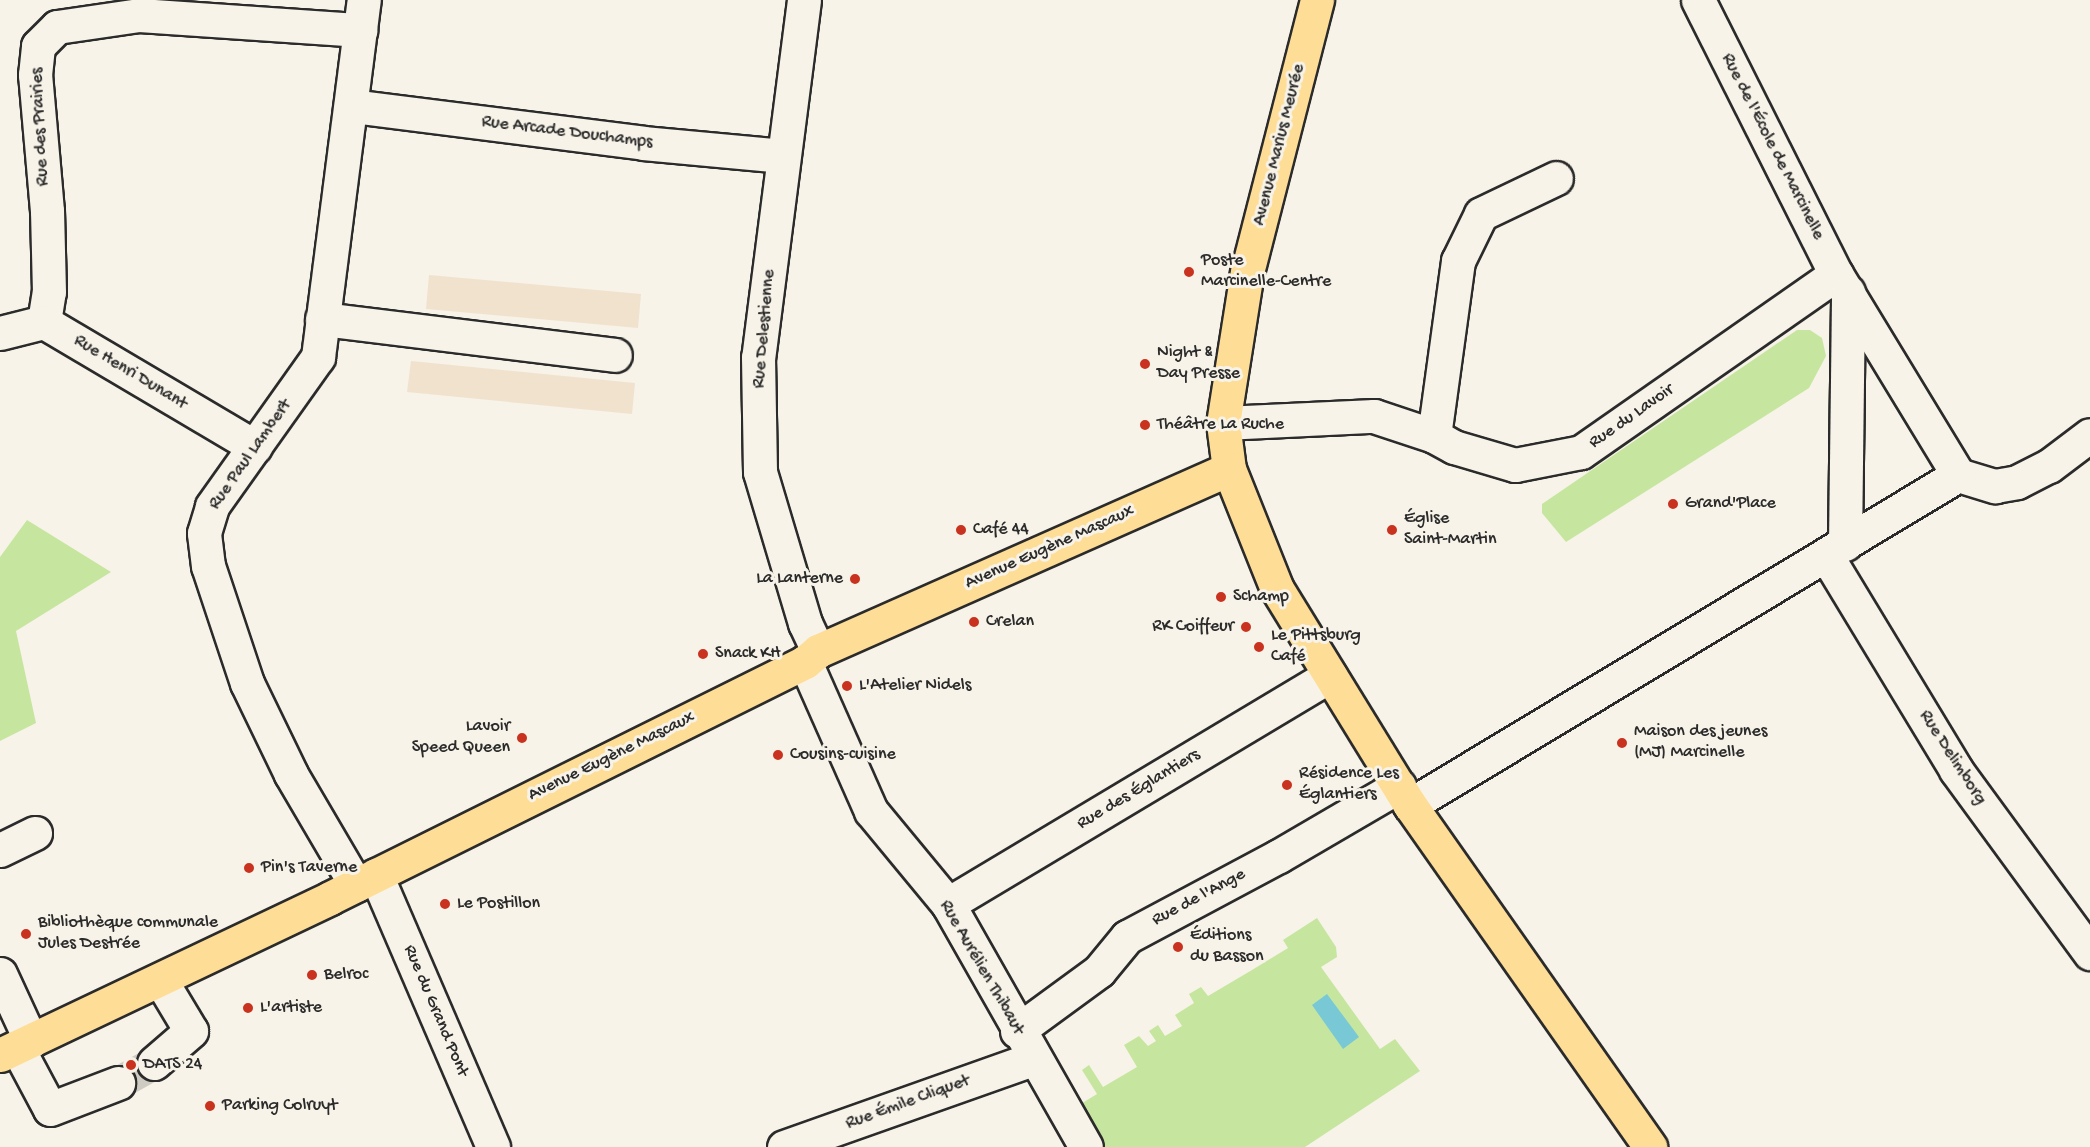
<!DOCTYPE html>
<meta charset="utf-8">
<style>
body{margin:0}
#map{position:relative;width:2090px;height:1147px;overflow:hidden;background:#f7f3e8;font-family:"Gochi Hand",sans-serif}
div>[style]{position:absolute}
.built>*{inset:0;background:#f1e2ce}
.green>*{inset:0;background:#c6e69f}
.water>*{inset:0;background:#79c8d6}
.minor-tunnel>*{height:33px;margin-top:-16.5px;transform-origin:0;background:repeating-linear-gradient(90deg,#cecbc2 0 33px,transparent 0 49px)}
.roads{filter:drop-shadow(2px 0 #2b2b2b) drop-shadow(-2px 0 #2b2b2b) drop-shadow(0 2px #2b2b2b) drop-shadow(0 -2px #2b2b2b)}
.minor>*{height:33px;margin:-16.5px;padding:0 16.5px;transform-origin:16.5px;border-radius:16.5px;background:#f7f3e8}
.major>*{height:33px;margin:-16.5px;padding:0 16.5px;transform-origin:16.5px;border-radius:16.5px;background:#fedd96}
.dots>*{width:16px;height:16px;translate:-50% -50%;box-sizing:border-box;border:3px solid #f7f3e8;border-radius:50%}
span{translate:-50% -50%;white-space:nowrap;text-align:center;line-height:1.15;-webkit-text-stroke:6px #f7f3e8;paint-order:stroke}
.street-label{font-size:18px;color:#2b2b2b}
.poi-label{font-size:18px;color:#2b2b2b}
.left{translate:0 -50%;text-align:left}
.right{translate:-100% -50%;text-align:right}
</style>
<div id="map">
<div class="built">
<div style="clip-path:polygon(429px 275px,641px 294px,638px 328px,426px 309px)"></div>
<div style="clip-path:polygon(411px 361px,635px 383px,632px 414px,407px 392px)"></div>
</div>
<div class="green">
<div style="clip-path:polygon(1797px 330px,1810px 330px,1822px 338px,1826px 356px,1809px 388px,1566px 542px,1542px 513px,1542px 504px)"></div>
<div style="clip-path:polygon(27px 520px,111px 572px,16px 631px,36px 723px,0 741px,0 557px)"></div>
<div style="clip-path:polygon(1317px 918px,1336px 947px,1337px 957px,1321px 967px,1380px 1049px,1395px 1039px,1420px 1071px,1305px 1147px,1105px 1147px,1079px 1105px,1097px 1094px,1082px 1070px,1089px 1065px,1103px 1087px,1137px 1067px,1124px 1045px,1139px 1036px,1148px 1046px,1156px 1041px,1149px 1031px,1158px 1025px,1165px 1036px,1182px 1026px,1175px 1015px,1194px 1003px,1189px 994px,1201px 987px,1208px 996px,1252px 970px,1288px 948px,1283px 940px)"></div>
</div>
<div class="water">
<div style="clip-path:polygon(1327px 994px,1359px 1037px,1343px 1049px,1312px 1005px)"></div>
</div>
<div class="minor-tunnel">
<div style="left:118px;top:1083px;width:41px;rotate:-29.1deg"></div>
</div>
<div class="roads">
<div class="minor">
<div style="left:804px;top:0;width:360px;rotate:97.3deg"></div>
<div style="left:758px;top:357px;width:115px;rotate:89deg"></div>
<div style="left:760px;top:472px;width:158px;rotate:73.4deg"></div>
<div style="left:805px;top:623px;width:31px;rotate:65deg"></div>
<div style="left:1698px;top:0;width:307px;rotate:63.3deg"></div>
<div style="left:1836px;top:274px;width:235px;rotate:58.7deg"></div>
<div style="left:352px;top:106px;width:293px;rotate:7.2deg"></div>
<div style="left:643px;top:143px;width:141px;rotate:5.3deg"></div>
<div style="left:322px;top:319px;width:295px;rotate:7deg"></div>
<div style="left:44px;top:322px;width:30px;rotate:-81deg"></div>
<div style="left:49px;top:292px;width:81px;rotate:-91.4deg"></div>
<div style="left:47px;top:211px;width:137px;rotate:-95deg"></div>
<div style="left:35px;top:75px;width:29px;rotate:-84deg"></div>
<div style="left:38px;top:46px;width:27px;rotate:-45deg"></div>
<div style="left:57px;top:27px;width:83px;rotate:-8.3deg"></div>
<div style="left:139px;top:15px;width:222px;rotate:3.9deg"></div>
<div style="left:0;top:333px;width:45px;rotate:-14deg"></div>
<div style="left:44px;top:322px;width:245px;rotate:30.6deg"></div>
<div style="left:1223px;top:423px;width:151px;rotate:-2.7deg"></div>
<div style="left:1374px;top:416px;width:63px;rotate:18.4deg"></div>
<div style="left:1434px;top:436px;width:23px;rotate:29deg"></div>
<div style="left:1454px;top:447px;width:64px;rotate:16.4deg"></div>
<div style="left:1515px;top:465px;width:67px;rotate:-11.1deg"></div>
<div style="left:1581px;top:452px;width:311px;rotate:-34.9deg"></div>
<div style="left:1434px;top:436px;width:177px;rotate:-82.2deg"></div>
<div style="left:1458px;top:261px;width:52px;rotate:-63.9deg"></div>
<div style="left:1481px;top:214px;width:83px;rotate:-25.6deg"></div>
<div style="left:1958px;top:475px;width:39px;rotate:17deg"></div>
<div style="left:1995px;top:486px;width:22px;rotate:-10deg"></div>
<div style="left:2017px;top:482px;width:36px;rotate:-27deg"></div>
<div style="left:2049px;top:466px;width:51px;rotate:-37.1deg"></div>
<div style="left:1845px;top:544px;width:252px;rotate:-89.3deg"></div>
<div style="left:1826px;top:555px;width:251px;rotate:58.8deg"></div>
<div style="left:1956px;top:770px;width:227px;rotate:53.8deg"></div>
<div style="left:805px;top:662px;width:163px;rotate:66.1deg"></div>
<div style="left:871px;top:811px;width:121px;rotate:50.4deg"></div>
<div style="left:948px;top:904px;width:279px;rotate:60.4deg"></div>
<div style="left:1410px;top:805px;width:640px;rotate:-31.06deg"></div>
<div style="left:0;top:850px;width:39px;rotate:-26deg"></div>
<div style="left:376px;top:875px;width:296px;rotate:66.7deg"></div>
<div style="left:356px;top:885px;width:129px;rotate:-120.4deg"></div>
<div style="left:291px;top:774px;width:101px;rotate:-115.8deg"></div>
<div style="left:247px;top:683px;width:123px;rotate:-108.4deg"></div>
<div style="left:208px;top:566px;width:33px;rotate:-97deg"></div>
<div style="left:204px;top:533px;width:28px;rotate:-73deg"></div>
<div style="left:212px;top:506px;width:183px;rotate:-54.6deg"></div>
<div style="left:318px;top:357px;width:360px;rotate:-82.7deg"></div>
<div style="left:948px;top:904px;width:445px;rotate:-30.9deg"></div>
<div style="left:0;top:974px;width:74px;rotate:65.2deg"></div>
<div style="left:161px;top:981px;width:58px;rotate:59deg"></div>
<div style="left:1017px;top:1031px;width:102px;rotate:-36.2deg"></div>
<div style="left:1099px;top:971px;width:44px;rotate:-50.5deg"></div>
<div style="left:1127px;top:937px;width:172px;rotate:-28.1deg"></div>
<div style="left:1279px;top:856px;width:139px;rotate:-30.3deg"></div>
<div style="left:17px;top:1047px;width:70px;rotate:62deg"></div>
<div style="left:50px;top:1109px;width:73px;rotate:-20.9deg"></div>
<div style="left:154px;top:1063px;width:49px;rotate:-40.9deg"></div>
<div style="left:784px;top:1147px;width:264px;rotate:-19.5deg"></div>
</div>
<div class="major">
<div style="left:1317px;top:0;width:281px;rotate:104.4deg"></div>
<div style="left:1247px;top:272px;width:153px;rotate:99deg"></div>
<div style="left:1223px;top:423px;width:46px;rotate:82.6deg"></div>
<div style="left:1229px;top:469px;width:129px;rotate:68.2deg"></div>
<div style="left:1277px;top:589px;width:254px;rotate:58.4deg"></div>
<div style="left:1410px;top:805px;width:418px;rotate:54.9deg"></div>
<div style="left:0;top:1055px;width:365px;rotate:-25.4deg"></div>
<div style="left:330px;top:898px;width:530px;rotate:-26.42deg"></div>
<div style="left:805px;top:662px;width:17px;rotate:-40deg"></div>
<div style="left:818px;top:651px;width:449px;rotate:-23.9deg"></div>
</div>
</div>
<div class="dots">
<div style="left:1189px;top:272px;background:#c8321e"></div>
<div style="left:1145px;top:364px;background:#c8321e"></div>
<div style="left:1145px;top:425px;background:#c8321e"></div>
<div style="left:1673px;top:504px;background:#c8321e"></div>
<div style="left:961px;top:530px;background:#c8321e"></div>
<div style="left:1392px;top:530px;background:#c8321e"></div>
<div style="left:855px;top:579px;background:#c8321e"></div>
<div style="left:1221px;top:597px;background:#c8321e"></div>
<div style="left:974px;top:622px;background:#c8321e"></div>
<div style="left:1246px;top:627px;background:#c8321e"></div>
<div style="left:1259px;top:647px;background:#c8321e"></div>
<div style="left:703px;top:654px;background:#c8321e"></div>
<div style="left:847px;top:686px;background:#c8321e"></div>
<div style="left:522px;top:738px;background:#c8321e"></div>
<div style="left:1622px;top:743px;background:#c8321e"></div>
<div style="left:778px;top:755px;background:#c8321e"></div>
<div style="left:1287px;top:785px;background:#c8321e"></div>
<div style="left:249px;top:868px;background:#c8321e"></div>
<div style="left:445px;top:904px;background:#c8321e"></div>
<div style="left:26px;top:934px;background:#c8321e"></div>
<div style="left:1178px;top:947px;background:#c8321e"></div>
<div style="left:312px;top:975px;background:#c8321e"></div>
<div style="left:248px;top:1008px;background:#c8321e"></div>
<div style="left:131px;top:1065px;background:#c8321e"></div>
<div style="left:210px;top:1106px;background:#c8321e"></div>
</div>
<div class="street-label">
<span style="left:41px;top:127px;rotate:-93deg">Rue des Prairies</span>
<span style="left:567px;top:133px;rotate:7deg">Rue Arcade Douchamps</span>
<span style="left:1280px;top:145px;rotate:-76deg">Avenue Marius Meurée</span>
<span style="left:1772px;top:147px;rotate:63deg">Rue de l'École de Marcinelle</span>
<span style="left:765px;top:329px;rotate:-85deg">Rue Delestienne</span>
<span style="left:130px;top:373px;rotate:31deg">Rue Henri Dunant</span>
<span style="left:1632px;top:417px;rotate:-35deg">Rue du Lavoir</span>
<span style="left:251px;top:455px;rotate:-55deg">Rue Paul Lambert</span>
<span style="left:1050px;top:548px;rotate:-24deg">Avenue Eugène Mascaux</span>
<span style="left:612px;top:757px;rotate:-26deg">Avenue Eugène Mascaux</span>
<span style="left:1952px;top:758px;rotate:57deg">Rue Delimborg</span>
<span style="left:1139px;top:790px;rotate:-31deg">Rue des Églantiers</span>
<span style="left:1199px;top:898px;rotate:-28deg">Rue de l'Ange</span>
<span style="left:981px;top:968px;rotate:60deg">Rue Aurélien Thibaut</span>
<span style="left:435px;top:1011px;rotate:67deg">Rue du Grand Pont</span>
<span style="left:908px;top:1103px;rotate:-20deg">Rue Émile Cliquet</span>
</div>
<div class="poi-label">
<span class="left" style="left:1201px;top:272px">Poste<br>Marcinelle-Centre</span>
<span class="left" style="left:1157px;top:364px">Night &amp;<br>Day Presse</span>
<span class="left" style="left:1157px;top:425px">Théâtre La Ruche</span>
<span class="left" style="left:1685px;top:504px">Grand'Place</span>
<span class="left" style="left:1404px;top:530px">Église<br>Saint-Martin</span>
<span class="left" style="left:973px;top:530px">Café 44</span>
<span class="right" style="left:843px;top:579px">La Lanterne</span>
<span class="left" style="left:1233px;top:597px">Schamp</span>
<span class="left" style="left:986px;top:622px">Crelan</span>
<span class="right" style="left:1234px;top:627px">RK Coiffeur</span>
<span class="left" style="left:1271px;top:647px">Le Pittsburg<br>Café</span>
<span class="left" style="left:715px;top:654px">Snack KH</span>
<span class="left" style="left:859px;top:686px">L'Atelier Nidels</span>
<span class="right" style="left:510px;top:738px">Lavoir<br>Speed Queen</span>
<span class="left" style="left:1634px;top:743px">Maison des jeunes<br>(MJ) Marcinelle</span>
<span class="left" style="left:790px;top:755px">Cousins-cuisine</span>
<span class="left" style="left:1299px;top:785px">Résidence Les<br>Églantiers</span>
<span class="left" style="left:261px;top:868px">Pin's Taverne</span>
<span class="left" style="left:457px;top:904px">Le Postillon</span>
<span class="left" style="left:38px;top:934px">Bibliothèque communale<br>Jules Destrée</span>
<span class="left" style="left:1190px;top:947px">Éditions<br>du Basson</span>
<span class="left" style="left:324px;top:975px">Belroc</span>
<span class="left" style="left:260px;top:1008px">L'artiste</span>
<span class="left" style="left:143px;top:1065px">DATS 24</span>
<span class="left" style="left:222px;top:1106px">Parking Colruyt</span>
</div>
</div>
